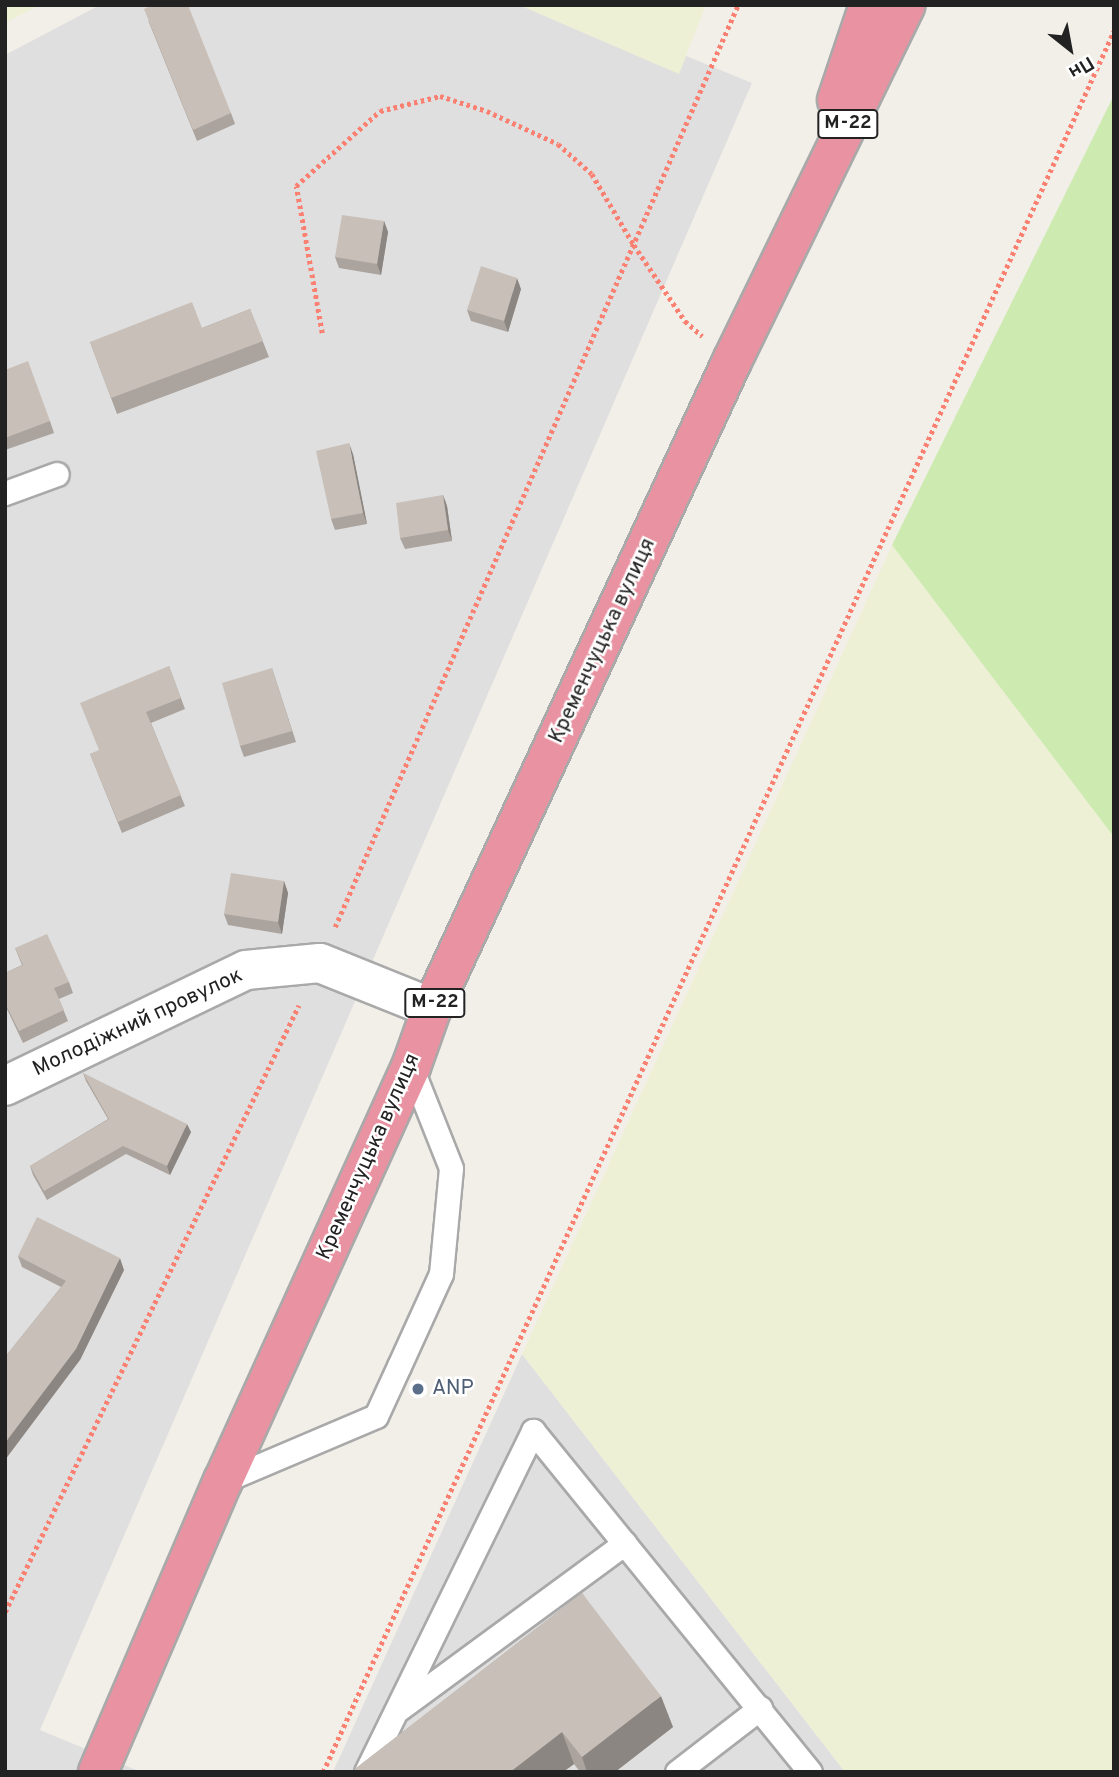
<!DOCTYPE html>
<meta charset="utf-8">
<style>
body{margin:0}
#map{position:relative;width:1119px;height:1777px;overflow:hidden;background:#f2efe9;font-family:Overpass,sans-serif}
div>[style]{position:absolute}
.residential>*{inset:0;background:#e0dfdf}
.farmland>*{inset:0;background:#eef0d5}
.grass>*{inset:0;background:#cdebb0}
.path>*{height:4.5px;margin-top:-2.25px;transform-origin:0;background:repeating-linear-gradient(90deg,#fa8072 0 3.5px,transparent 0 7px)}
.roads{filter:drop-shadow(2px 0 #a9a9a9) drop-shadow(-2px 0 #a9a9a9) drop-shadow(0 2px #a9a9a9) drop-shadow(0 -2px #a9a9a9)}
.lane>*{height:23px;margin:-11.5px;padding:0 11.5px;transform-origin:11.5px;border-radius:11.5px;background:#fff}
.street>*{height:38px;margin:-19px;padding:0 19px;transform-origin:19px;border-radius:19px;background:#fff}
.highway>*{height:38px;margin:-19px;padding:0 19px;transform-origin:19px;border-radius:19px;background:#e892a2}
.wall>*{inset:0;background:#aba49e}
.shaded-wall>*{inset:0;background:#8b8681}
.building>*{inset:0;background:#c7bfb8}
.dots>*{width:19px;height:19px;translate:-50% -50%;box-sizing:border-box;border:4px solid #fff;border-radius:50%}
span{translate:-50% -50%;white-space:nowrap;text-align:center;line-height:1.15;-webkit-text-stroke:5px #fff;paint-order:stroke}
.shield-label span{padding:2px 5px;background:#fff;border:2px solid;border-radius:5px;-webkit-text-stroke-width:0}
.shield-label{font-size:19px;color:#222;font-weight:700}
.street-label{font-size:21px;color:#222}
.service-label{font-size:21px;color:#4e5e75}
.left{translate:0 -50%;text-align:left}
.frame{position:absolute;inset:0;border:7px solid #222;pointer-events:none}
.north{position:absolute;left:1035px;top:14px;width:70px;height:70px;-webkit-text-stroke:5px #fff;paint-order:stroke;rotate:149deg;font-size:19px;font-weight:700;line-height:28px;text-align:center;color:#222}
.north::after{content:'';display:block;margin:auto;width:24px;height:32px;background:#222;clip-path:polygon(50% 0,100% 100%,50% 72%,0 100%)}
</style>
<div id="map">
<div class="residential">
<div style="clip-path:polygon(100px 5px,562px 5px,752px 83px,40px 1730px,141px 1772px,5px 1772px,5px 55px)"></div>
<div style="clip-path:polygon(522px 1354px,845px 1772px,333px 1772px)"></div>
</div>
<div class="farmland">
<div style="clip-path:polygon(5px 5px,40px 5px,5px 23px)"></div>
<div style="clip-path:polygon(519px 5px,706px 5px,679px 74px)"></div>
<div style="clip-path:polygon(892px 545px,1114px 837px,1114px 1772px,845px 1772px,522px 1354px)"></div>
</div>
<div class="grass">
<div style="clip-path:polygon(1114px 95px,1114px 837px,892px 545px)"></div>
</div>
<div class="path">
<div style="left:322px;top:333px;width:149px;rotate:-100deg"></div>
<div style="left:296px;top:186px;width:113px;rotate:-41.8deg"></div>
<div style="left:380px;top:111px;width:62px;rotate:-14deg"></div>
<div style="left:440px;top:96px;width:49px;rotate:17.7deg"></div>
<div style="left:487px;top:111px;width:78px;rotate:24.9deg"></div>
<div style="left:558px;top:144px;width:45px;rotate:41.4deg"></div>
<div style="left:592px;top:174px;width:82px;rotate:59.4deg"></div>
<div style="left:634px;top:245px;width:92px;rotate:56.1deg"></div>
<div style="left:685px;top:321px;width:23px;rotate:41deg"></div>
<div style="left:335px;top:927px;width:1006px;rotate:-66.39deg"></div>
<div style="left:5px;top:1612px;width:674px;rotate:-64.16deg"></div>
<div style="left:323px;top:1772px;width:1912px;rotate:-65.57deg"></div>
</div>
<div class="roads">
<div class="lane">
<div style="left:5px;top:493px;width:55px;rotate:-20.1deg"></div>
<div style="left:223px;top:1481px;width:166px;rotate:-23deg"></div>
<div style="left:376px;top:1416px;width:55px;rotate:-65.3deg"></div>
<div style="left:399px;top:1366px;width:101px;rotate:-65.5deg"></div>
<div style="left:441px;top:1274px;width:106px;rotate:-84.6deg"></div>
<div style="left:451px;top:1168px;width:109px;rotate:-111.6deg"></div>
<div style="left:399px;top:1709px;width:280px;rotate:-36.3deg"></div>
<div style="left:366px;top:1772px;width:380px;rotate:-63.9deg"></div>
<div style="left:533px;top:1431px;width:439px;rotate:50.9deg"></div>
<div style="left:677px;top:1772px;width:105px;rotate:-37.6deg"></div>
</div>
<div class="street">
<div style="left:5px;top:1086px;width:267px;rotate:-25.7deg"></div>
<div style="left:246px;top:970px;width:74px;rotate:-5.4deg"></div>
<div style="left:320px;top:963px;width:121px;rotate:21.9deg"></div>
</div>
<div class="highway">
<div style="left:837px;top:100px;width:100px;rotate:-71.4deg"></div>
<div style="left:98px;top:1772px;width:317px;rotate:-66.8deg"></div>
<div style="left:223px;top:1481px;width:455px;rotate:-65.6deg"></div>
<div style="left:411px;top:1067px;width:63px;rotate:-70.4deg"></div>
<div style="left:432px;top:1008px;width:713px;rotate:-65.12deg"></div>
<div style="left:732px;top:361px;width:396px;rotate:-64deg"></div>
</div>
</div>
<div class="wall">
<div style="clip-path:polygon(148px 20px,231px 113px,235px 124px,197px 141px)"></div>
<div style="clip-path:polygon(384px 221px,388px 232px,381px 275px,339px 268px,335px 257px)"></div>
<div style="clip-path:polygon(521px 289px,508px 332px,471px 321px,467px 310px)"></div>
<div style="clip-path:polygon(250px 309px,269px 357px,117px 414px,90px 342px,202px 328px)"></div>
<div style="clip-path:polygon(5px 370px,50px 421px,54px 433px,5px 450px)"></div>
<div style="clip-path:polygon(353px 454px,367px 524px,335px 530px,331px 519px)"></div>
<div style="clip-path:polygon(443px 495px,447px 506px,452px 541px,405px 549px,400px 538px)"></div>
<div style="clip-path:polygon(169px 666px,185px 709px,151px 723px,185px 806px,122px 833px,90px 754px,99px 751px)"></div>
<div style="clip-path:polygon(272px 668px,296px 742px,244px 757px,240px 746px)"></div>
<div style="clip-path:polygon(284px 881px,288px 893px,282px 934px,228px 925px,224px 914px)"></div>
<div style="clip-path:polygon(15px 948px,69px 982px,73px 993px,59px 999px,68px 1021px,23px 1043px,5px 1005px,5px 973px,22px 965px)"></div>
<div style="clip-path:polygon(83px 1073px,191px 1132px,170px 1175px,126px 1154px,47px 1200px,33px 1175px,30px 1166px,108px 1119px,86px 1081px)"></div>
<div style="clip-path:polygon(18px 1256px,124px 1270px,80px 1360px,6px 1360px,5px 1357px,61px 1287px,22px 1267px)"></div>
<div style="clip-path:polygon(582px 1593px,673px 1727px,615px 1772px,580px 1772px,574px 1764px,563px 1772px,351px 1772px)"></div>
</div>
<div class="shaded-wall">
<div style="clip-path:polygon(384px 221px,388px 232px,381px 275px,377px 264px)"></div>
<div style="clip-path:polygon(517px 278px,521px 289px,508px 332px,504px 321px)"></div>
<div style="clip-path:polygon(349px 443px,353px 454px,367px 524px,363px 513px)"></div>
<div style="clip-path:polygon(443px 495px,447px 506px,452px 541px,448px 530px)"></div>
<div style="clip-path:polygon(284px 881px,288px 893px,282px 934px,278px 922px)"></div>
<div style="clip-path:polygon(187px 1124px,191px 1132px,170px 1175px,167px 1166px)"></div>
<div style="clip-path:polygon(120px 1258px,124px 1270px,80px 1360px,5px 1460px,5px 1443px)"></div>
<div style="clip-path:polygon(661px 1696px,673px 1727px,615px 1772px,587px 1772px,582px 1757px)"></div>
<div style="clip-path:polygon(562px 1732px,574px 1764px,563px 1772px,510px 1772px)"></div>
</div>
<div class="building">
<div style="clip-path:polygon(153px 5px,188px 5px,231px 113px,193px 130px,144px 9px)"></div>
<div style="clip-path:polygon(342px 215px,384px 221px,377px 264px,335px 257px)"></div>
<div style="clip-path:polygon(481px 266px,517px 278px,504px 321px,467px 310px)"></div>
<div style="clip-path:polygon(192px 302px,202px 328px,250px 309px,263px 341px,111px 398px,90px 342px)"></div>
<div style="clip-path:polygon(28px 361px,50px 421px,5px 438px,5px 370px)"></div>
<div style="clip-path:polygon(349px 443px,363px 513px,331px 519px,316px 451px)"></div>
<div style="clip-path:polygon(443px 495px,448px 530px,400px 538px,396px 503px)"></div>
<div style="clip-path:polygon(169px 666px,181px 698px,146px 712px,181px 795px,118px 822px,90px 754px,99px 750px,80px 703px)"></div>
<div style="clip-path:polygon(272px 668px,292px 731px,240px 746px,222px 683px)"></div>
<div style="clip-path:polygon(231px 873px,284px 881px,278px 922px,224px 914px)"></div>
<div style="clip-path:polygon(47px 934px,69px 982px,54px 988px,64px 1010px,19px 1031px,5px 1003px,5px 973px,23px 965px,15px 948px)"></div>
<div style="clip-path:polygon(83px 1073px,187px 1124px,167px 1166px,123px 1146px,44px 1191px,30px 1166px,109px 1119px)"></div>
<div style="clip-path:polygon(37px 1217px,120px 1258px,76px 1349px,5px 1443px,5px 1361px,7px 1359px,5px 1357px,66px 1281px,18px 1256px)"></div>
<div style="clip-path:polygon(582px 1593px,661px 1696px,582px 1757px,562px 1732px,510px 1772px,351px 1772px)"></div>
</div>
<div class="dots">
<div style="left:418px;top:1389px;background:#5c6f8a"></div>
</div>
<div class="shield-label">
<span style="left:848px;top:124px">М-22</span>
<span style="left:435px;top:1003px">М-22</span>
</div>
<div class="street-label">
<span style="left:603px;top:641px;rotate:-65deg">Кременчуцька вулиця</span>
<span style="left:138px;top:1023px;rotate:-25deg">Молодіжний провулок</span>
<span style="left:369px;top:1157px;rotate:-66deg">Кременчуцька вулиця</span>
</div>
<div class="service-label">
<span class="left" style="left:432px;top:1389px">ANP</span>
</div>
<div class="frame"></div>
<div class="north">Пн</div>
</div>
